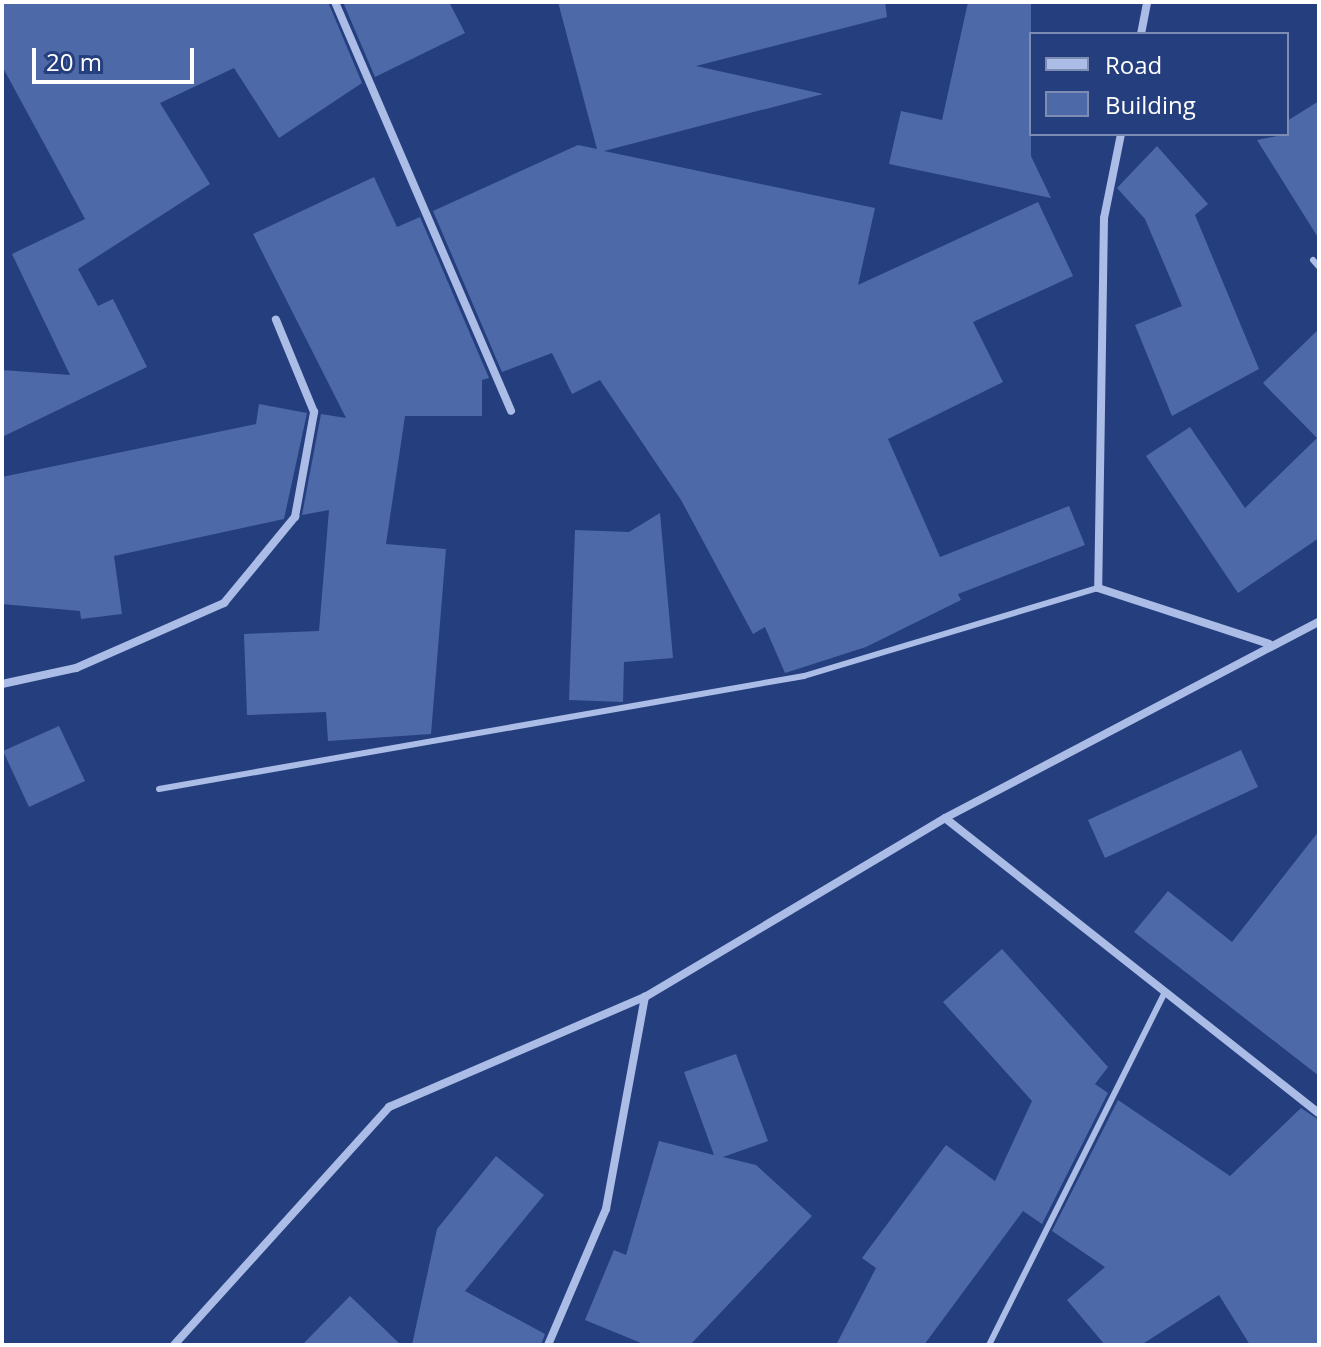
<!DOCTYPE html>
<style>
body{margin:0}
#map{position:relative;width:1321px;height:1347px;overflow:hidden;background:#253f7e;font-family:"Open Sans",sans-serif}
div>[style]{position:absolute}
.building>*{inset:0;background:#4d69a7}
.lane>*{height:6px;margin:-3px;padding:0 3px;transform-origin:3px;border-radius:3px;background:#abbde6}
.street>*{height:8px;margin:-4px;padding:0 4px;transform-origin:4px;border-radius:4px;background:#abbde6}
span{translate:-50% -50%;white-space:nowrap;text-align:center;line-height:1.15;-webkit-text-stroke:6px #253f7e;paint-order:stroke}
.frame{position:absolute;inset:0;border:4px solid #fff;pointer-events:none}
.legend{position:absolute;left:1029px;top:32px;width:260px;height:104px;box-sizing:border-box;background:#253f7e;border:2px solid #7c8cb2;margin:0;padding:10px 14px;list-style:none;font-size:24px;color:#fff}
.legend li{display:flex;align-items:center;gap:16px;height:40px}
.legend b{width:40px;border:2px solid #7c8cb2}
.scale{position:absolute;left:32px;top:48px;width:162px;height:36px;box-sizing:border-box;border:4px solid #fff;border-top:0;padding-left:10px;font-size:24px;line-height:28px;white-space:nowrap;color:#fff;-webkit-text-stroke:6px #253f7e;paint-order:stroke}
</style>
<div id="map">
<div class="building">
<div style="clip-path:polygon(2px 2px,328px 2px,362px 83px,279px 138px,234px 68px,160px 103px,210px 184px,78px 269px,98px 306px,113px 299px,147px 367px,2px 437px,2px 370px,70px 375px,12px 254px,85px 219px,2px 66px)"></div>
<div style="clip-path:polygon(343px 2px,449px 2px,465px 33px,375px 77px)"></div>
<div style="clip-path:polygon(558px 2px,885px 2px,887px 17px,696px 66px,823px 94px,604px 151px,875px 208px,858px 285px,1038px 202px,1073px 276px,973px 322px,1003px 382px,888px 439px,940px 557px,1069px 506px,1085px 545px,958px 594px,961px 600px,866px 647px,785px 673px,765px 627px,753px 634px,681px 500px,600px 380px,572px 394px,552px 353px,502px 372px,433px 211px,578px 145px,597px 149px)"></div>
<div style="clip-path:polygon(968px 2px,1031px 2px,1031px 156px,1051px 198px,889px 164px,901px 111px,942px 120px)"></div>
<div style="clip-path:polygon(1319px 101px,1319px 239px,1257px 140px,1287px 134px,1287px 121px)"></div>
<div style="clip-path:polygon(1157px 146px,1208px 204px,1195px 215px,1259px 369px,1172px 416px,1135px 325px,1182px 306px,1145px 219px,1117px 188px)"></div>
<div style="clip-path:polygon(374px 177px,397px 227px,420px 217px,489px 378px,482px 380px,482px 416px,405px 416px,386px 544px,446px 549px,431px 734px,328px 741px,326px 712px,247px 715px,244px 634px,319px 631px,329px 510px,302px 515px,321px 414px,346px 418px,253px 234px)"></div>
<div style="clip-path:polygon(1319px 329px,1319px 538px,1238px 593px,1146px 456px,1190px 427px,1245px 508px,1317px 438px,1263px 383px)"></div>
<div style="clip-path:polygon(259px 404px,307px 413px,284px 519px,114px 556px,122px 614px,81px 619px,80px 611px,2px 604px,2px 477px,256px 424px)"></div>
<div style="clip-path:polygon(660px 513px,673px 658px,624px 662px,623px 702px,569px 700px,575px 530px,629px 532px)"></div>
<div style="clip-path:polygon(59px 726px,85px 781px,29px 807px,3px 751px)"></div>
<div style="clip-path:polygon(1241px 750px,1258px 787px,1105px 858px,1088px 820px)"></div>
<div style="clip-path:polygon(1319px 831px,1319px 1076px,1134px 932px,1168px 891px,1232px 942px)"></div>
<div style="clip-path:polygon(1002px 949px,1108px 1067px,1095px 1084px,1108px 1093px,1042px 1224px,1023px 1211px,924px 1345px,836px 1345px,876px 1268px,862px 1258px,946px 1145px,995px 1181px,1032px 1101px,943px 1002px)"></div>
<div style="clip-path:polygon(736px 1054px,768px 1141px,723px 1157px,756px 1165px,812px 1216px,690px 1345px,646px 1345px,585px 1320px,614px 1250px,626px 1255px,659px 1141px,714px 1155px,684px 1072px)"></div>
<div style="clip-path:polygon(1118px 1100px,1230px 1176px,1301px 1108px,1319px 1120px,1319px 1345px,1250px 1345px,1219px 1295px,1141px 1345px,1105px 1345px,1067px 1300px,1105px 1267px,1052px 1231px)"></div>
<div style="clip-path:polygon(496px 1156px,544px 1195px,465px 1291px,545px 1334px,541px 1345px,412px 1345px,437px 1229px)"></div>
<div style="clip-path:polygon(350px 1296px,401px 1345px,302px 1345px)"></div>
</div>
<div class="lane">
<div style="left:1313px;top:260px;width:9px;rotate:49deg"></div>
<div style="left:159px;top:789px;width:655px;rotate:-9.94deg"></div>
<div style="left:804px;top:676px;width:307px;rotate:-16.7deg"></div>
<div style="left:989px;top:1345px;width:394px;rotate:-63.5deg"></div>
</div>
<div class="street">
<div style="left:335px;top:2px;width:445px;rotate:66.7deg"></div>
<div style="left:1141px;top:34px;width:33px;rotate:-79deg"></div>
<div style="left:1121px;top:134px;width:86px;rotate:101.4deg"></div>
<div style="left:1104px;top:218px;width:370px;rotate:90.9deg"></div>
<div style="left:1098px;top:588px;width:180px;rotate:18.1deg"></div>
<div style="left:2px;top:684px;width:76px;rotate:-12.2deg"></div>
<div style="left:76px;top:668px;width:162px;rotate:-23.7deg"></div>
<div style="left:224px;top:603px;width:112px;rotate:-50.5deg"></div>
<div style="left:295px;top:517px;width:107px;rotate:-79.7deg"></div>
<div style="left:314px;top:412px;width:100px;rotate:-112.4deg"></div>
<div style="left:945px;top:818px;width:476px;rotate:38.3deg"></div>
<div style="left:174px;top:1345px;width:321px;rotate:-47.9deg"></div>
<div style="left:389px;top:1107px;width:279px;rotate:-23.3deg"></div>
<div style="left:645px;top:997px;width:349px;rotate:-30.8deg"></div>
<div style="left:945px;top:818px;width:422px;rotate:-27.7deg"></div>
<div style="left:548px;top:1345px;width:148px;rotate:-66.9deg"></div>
<div style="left:606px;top:1209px;width:216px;rotate:-79.6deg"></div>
</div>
<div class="frame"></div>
<ul class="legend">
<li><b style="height:10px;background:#abbde6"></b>Road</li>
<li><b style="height:22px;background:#4d69a7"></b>Building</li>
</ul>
<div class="scale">20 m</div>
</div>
